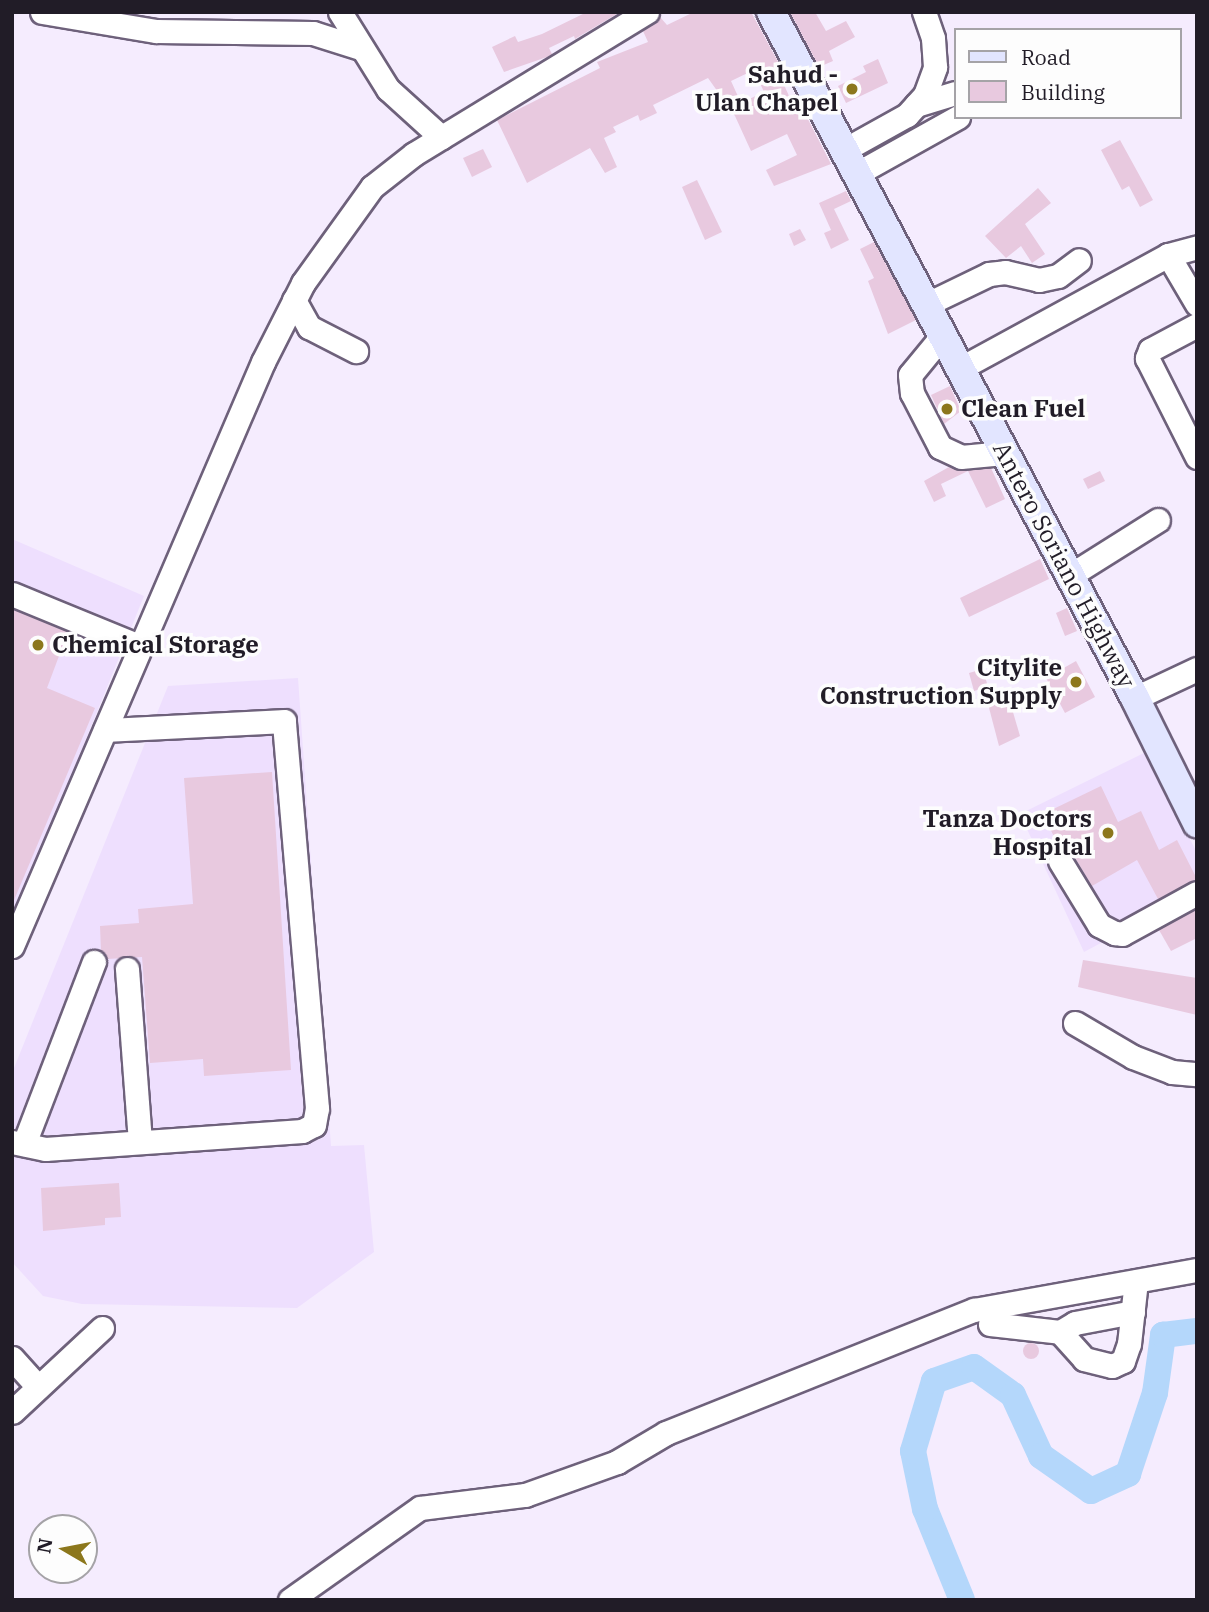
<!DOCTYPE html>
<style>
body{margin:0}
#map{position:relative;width:1209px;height:1612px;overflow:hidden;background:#f5ecfe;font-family:"IBM Plex Serif",serif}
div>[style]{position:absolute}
.built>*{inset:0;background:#eedffe}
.river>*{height:26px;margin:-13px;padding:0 13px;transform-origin:13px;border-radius:13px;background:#b4d7fb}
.building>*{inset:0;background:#e8c9df}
.round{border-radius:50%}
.roads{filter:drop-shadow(2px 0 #6e617b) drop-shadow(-2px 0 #6e617b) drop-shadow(0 2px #6e617b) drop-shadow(0 -2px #6e617b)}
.minor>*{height:23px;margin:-11.5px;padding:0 11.5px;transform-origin:11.5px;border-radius:11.5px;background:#fff}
.major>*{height:28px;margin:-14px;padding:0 14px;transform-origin:14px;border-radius:14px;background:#e2e5ff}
.dots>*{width:19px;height:19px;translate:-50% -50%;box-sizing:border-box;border:4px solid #fdfdfd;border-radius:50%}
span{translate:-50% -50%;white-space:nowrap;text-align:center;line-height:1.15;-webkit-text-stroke:7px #fdfdfd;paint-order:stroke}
.poi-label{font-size:24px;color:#211c27;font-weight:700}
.right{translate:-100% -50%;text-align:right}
.left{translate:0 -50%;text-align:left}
.street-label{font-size:24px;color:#211c27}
.frame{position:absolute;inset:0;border:14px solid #211c27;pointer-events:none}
.legend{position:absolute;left:954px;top:28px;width:228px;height:91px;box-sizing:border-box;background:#fdfdfd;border:2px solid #a5a3a7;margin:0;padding:9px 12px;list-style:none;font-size:21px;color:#211c27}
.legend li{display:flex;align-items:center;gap:14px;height:35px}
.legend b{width:35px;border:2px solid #a5a3a7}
.north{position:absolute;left:28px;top:1514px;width:70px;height:70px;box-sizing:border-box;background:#fdfdfd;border:2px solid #a5a3a7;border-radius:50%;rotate:280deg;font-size:19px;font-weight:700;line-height:28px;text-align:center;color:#211c27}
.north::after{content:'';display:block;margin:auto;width:24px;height:32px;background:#8c771c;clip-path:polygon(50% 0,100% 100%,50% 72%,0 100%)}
</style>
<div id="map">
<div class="built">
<div style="clip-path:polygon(12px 539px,144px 596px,12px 922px)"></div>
<div style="clip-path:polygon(298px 678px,331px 1146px,364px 1145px,374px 1252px,297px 1308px,82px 1304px,43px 1296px,12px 1262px,12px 1073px,168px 686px)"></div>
<div style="clip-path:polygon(1146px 752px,1197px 853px,1197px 892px,1084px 952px,1020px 814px)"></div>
</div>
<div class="river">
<div style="left:962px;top:1600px;width:98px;rotate:-112.1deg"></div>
<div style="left:925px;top:1509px;width:59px;rotate:-101.7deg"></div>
<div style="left:913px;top:1451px;width:73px;rotate:-73.3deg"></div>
<div style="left:934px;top:1381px;width:42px;rotate:-19.3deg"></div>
<div style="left:974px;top:1367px;width:48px;rotate:35.7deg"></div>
<div style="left:1013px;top:1395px;width:67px;rotate:65.3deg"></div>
<div style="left:1041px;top:1456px;width:61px;rotate:35deg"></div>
<div style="left:1091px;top:1491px;width:41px;rotate:-24.7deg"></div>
<div style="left:1128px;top:1474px;width:85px;rotate:-71.6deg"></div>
<div style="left:1155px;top:1393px;width:59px;rotate:-82.1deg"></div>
<div style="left:1163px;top:1335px;width:34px;rotate:-7deg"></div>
</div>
<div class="building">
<div style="clip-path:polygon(587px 12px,620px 12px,575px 39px,574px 36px,549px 48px,552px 54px,547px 57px,504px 72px,492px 47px,515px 36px,518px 42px,542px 34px)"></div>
<div style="clip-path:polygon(evenodd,694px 12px,751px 12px,781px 67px,777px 69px,789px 96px,795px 94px,831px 164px,774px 186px,766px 170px,797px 155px,787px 134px,751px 151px,735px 116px,708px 78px,653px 105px,657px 113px,640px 121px,638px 115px,613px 127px,616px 132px,604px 138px,617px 167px,605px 173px,590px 148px,527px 183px,497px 120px,600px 68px,597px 62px,648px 42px,643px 31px,660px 17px,667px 25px,694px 12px,754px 70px,764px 92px,741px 103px,731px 81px,754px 70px)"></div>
<div style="clip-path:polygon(790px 12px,815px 12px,826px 31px,846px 21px,855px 37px,829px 51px,833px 61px,819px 67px)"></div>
<div style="clip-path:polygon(878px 59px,888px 83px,846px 103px,838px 86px,866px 72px,863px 66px)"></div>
<div style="clip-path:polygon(1120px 140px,1153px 200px,1140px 207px,1129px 186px,1122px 190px,1101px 150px)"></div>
<div style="clip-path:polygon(483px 149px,492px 167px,472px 177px,463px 158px)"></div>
<div style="clip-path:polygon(697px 180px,722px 232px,705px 240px,682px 187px)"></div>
<div style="clip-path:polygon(1038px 188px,1051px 203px,1025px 224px,1045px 254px,1032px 263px,1021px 246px,1006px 258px,985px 236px)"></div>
<div style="clip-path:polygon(846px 191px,851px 201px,834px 209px,849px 240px,831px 249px,824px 233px,831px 230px,819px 203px)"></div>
<div style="clip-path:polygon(800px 229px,806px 240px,794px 246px,789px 234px)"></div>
<div style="clip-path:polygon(874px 242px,916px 320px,888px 334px,868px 281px,874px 278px,860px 249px)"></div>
<div style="clip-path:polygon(950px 386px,961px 411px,944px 424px,931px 395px)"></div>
<div style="clip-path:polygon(949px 467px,962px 471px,991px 468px,1005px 499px,986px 508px,968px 471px,941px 484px,946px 496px,934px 502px,924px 481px)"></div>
<div style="clip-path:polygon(1100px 471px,1105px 481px,1088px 489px,1083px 479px)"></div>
<div style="clip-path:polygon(1040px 559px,1049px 579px,969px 617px,960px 598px)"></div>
<div style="clip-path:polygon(1067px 608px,1077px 631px,1065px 636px,1056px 613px)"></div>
<div style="clip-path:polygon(12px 609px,68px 632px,47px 688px,95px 708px,12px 905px)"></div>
<div style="clip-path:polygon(1076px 661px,1095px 697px,1065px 713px,1046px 678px)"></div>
<div style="clip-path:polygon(983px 669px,988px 687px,974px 691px,969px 673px)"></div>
<div style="clip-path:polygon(1008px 695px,1020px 736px,999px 746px,988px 704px)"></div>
<div style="clip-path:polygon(272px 772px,291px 1070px,204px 1076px,203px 1059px,150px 1063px,142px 957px,107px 959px,101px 951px,100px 926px,139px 923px,138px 909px,193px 904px,184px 778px)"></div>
<div style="clip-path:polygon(1101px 786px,1118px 822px,1141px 811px,1159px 850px,1177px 840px,1197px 879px,1158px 899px,1137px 860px,1092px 886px,1072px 853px,1059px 847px,1043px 814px)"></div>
<div style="clip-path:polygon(1197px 909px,1197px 938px,1171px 951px,1159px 930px)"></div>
<div style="clip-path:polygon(1083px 960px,1197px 978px,1197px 1015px,1078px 987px)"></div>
<div style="clip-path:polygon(119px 1183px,121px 1217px,105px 1218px,105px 1225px,43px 1231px,41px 1188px)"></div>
<div class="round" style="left:1023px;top:1343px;width:16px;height:16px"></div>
</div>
<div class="roads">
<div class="minor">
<div style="left:42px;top:12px;width:116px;rotate:9.5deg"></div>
<div style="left:156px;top:31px;width:157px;rotate:0.7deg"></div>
<div style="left:313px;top:33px;width:49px;rotate:17.7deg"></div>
<div style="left:340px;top:12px;width:91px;rotate:58.1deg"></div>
<div style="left:388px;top:89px;width:72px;rotate:42.2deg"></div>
<div style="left:916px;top:105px;width:41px;rotate:-17.1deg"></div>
<div style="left:844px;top:150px;width:72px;rotate:-29.1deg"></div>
<div style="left:907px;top:115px;width:27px;rotate:-48deg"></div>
<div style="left:925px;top:95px;width:30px;rotate:-70deg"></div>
<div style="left:935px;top:67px;width:29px;rotate:-94deg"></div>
<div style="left:933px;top:38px;width:28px;rotate:-109deg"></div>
<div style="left:856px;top:174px;width:117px;rotate:-29.2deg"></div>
<div style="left:1168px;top:255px;width:57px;rotate:59.4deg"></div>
<div style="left:294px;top:300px;width:31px;rotate:61deg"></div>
<div style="left:309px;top:327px;width:53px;rotate:27.1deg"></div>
<div style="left:925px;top:305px;width:71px;rotate:-25.8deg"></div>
<div style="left:989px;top:274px;width:16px;rotate:-7deg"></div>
<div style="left:1005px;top:272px;width:35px;rotate:13deg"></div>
<div style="left:1039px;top:280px;width:19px;rotate:-12deg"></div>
<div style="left:1058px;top:276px;width:26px;rotate:-37deg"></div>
<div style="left:1197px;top:325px;width:53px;rotate:152deg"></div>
<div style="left:1150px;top:350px;width:9px;rotate:111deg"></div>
<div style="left:1147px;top:358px;width:111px;rotate:63.2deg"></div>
<div style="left:942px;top:336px;width:50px;rotate:129.4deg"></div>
<div style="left:910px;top:375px;width:18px;rotate:84deg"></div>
<div style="left:912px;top:393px;width:61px;rotate:62.6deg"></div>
<div style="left:940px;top:447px;width:23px;rotate:25deg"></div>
<div style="left:961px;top:457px;width:43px;rotate:-5.3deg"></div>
<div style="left:959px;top:369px;width:238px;rotate:-28.6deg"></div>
<div style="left:1168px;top:255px;width:30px;rotate:-15deg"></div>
<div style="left:1069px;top:576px;width:105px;rotate:-32.2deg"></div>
<div style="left:12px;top:594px;width:137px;rotate:22.3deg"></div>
<div style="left:1135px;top:698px;width:68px;rotate:-25.1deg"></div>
<div style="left:1060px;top:861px;width:75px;rotate:58.6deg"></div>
<div style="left:1099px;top:925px;width:18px;rotate:27deg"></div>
<div style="left:1115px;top:933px;width:7px;rotate:8deg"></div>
<div style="left:1122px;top:934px;width:85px;rotate:-28.7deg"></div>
<div style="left:12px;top:946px;width:636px;rotate:-66.74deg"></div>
<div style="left:263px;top:362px;width:89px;rotate:-63.1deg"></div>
<div style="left:303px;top:283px;width:118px;rotate:-54.3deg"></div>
<div style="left:372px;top:187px;width:53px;rotate:-38.2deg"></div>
<div style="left:414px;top:154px;width:273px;rotate:-31.4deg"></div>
<div style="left:127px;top:969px;width:173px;rotate:85.7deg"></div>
<div style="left:1075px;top:1023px;width:67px;rotate:30.4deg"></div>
<div style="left:1133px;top:1057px;width:42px;rotate:21deg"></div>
<div style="left:1172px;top:1072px;width:25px;rotate:5deg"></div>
<div style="left:12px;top:1142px;width:34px;rotate:12deg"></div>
<div style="left:45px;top:1149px;width:258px;rotate:-4deg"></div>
<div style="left:302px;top:1131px;width:13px;rotate:-27deg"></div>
<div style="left:314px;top:1125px;width:17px;rotate:-80deg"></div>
<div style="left:317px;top:1108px;width:388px;rotate:-94.9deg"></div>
<div style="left:284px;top:721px;width:179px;rotate:177.1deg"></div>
<div style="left:24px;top:1144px;width:195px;rotate:-69deg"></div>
<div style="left:990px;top:1324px;width:70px;rotate:6.5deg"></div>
<div style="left:1060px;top:1332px;width:36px;rotate:48deg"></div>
<div style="left:1084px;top:1359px;width:29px;rotate:14deg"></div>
<div style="left:1112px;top:1366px;width:12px;rotate:-24deg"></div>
<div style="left:1123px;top:1361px;width:18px;rotate:-71deg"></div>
<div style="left:1129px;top:1344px;width:63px;rotate:-83.7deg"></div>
<div style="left:1060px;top:1332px;width:17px;rotate:-31deg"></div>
<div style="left:1075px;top:1323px;width:59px;rotate:-10.7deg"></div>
<div style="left:12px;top:1358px;width:39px;rotate:48deg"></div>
<div style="left:12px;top:1412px;width:123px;rotate:-43deg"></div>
<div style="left:290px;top:1600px;width:159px;rotate:-35.3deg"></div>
<div style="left:420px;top:1508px;width:106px;rotate:-7.1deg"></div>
<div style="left:525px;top:1495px;width:98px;rotate:-19.7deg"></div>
<div style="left:617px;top:1462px;width:57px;rotate:-30.6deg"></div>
<div style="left:666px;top:1433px;width:332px;rotate:-21.8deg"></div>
<div style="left:974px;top:1310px;width:227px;rotate:-10.2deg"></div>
</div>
<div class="major">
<div style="left:771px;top:12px;width:777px;rotate:62.05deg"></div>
<div style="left:1135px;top:698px;width:140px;rotate:63.6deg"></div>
</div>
</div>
<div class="dots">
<div style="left:852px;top:89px;background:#8c771c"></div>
<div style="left:947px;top:409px;background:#8c771c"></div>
<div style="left:38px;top:645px;background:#8c771c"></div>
<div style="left:1076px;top:682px;background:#8c771c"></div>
<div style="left:1108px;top:833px;background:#8c771c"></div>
</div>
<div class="poi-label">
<span class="right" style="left:838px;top:89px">Sahud -<br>Ulan Chapel</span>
<span class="left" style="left:961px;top:409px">Clean Fuel</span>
<span class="left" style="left:52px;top:645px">Chemical Storage</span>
<span class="right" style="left:1062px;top:682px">Citylite<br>Construction Supply</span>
<span class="right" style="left:1092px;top:833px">Tanza Doctors<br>Hospital</span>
</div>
<div class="street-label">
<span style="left:1064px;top:565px;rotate:62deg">Antero Soriano Highway</span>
</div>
<div class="frame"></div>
<ul class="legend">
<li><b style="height:9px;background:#e2e5ff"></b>Road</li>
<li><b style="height:19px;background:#e8c9df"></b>Building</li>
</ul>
<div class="north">N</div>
</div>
